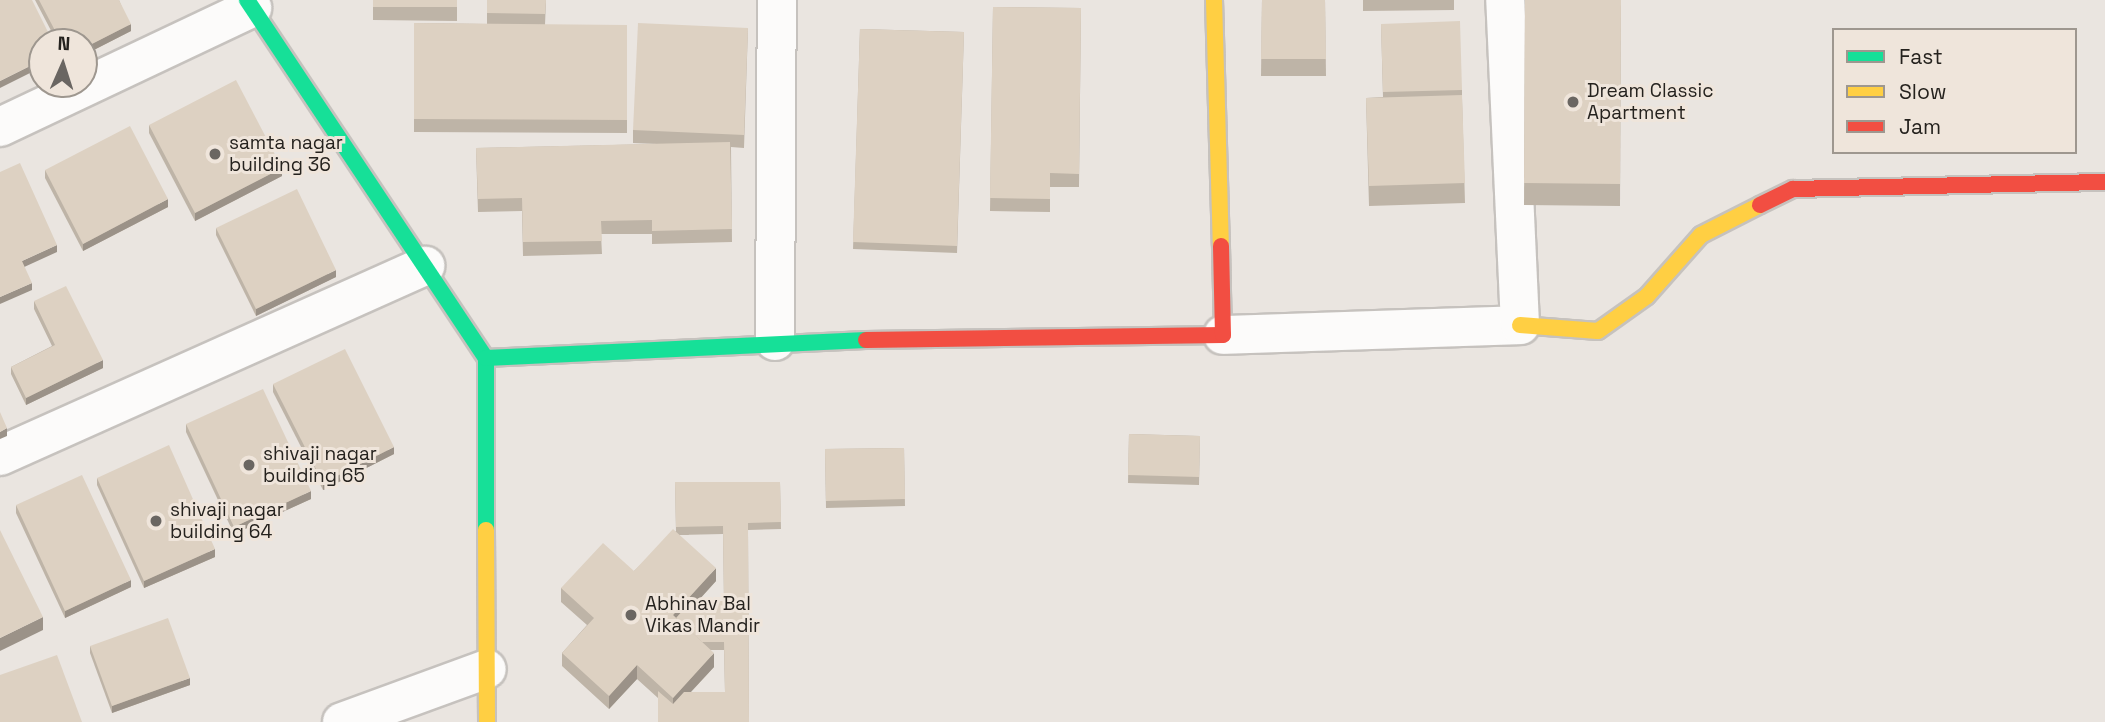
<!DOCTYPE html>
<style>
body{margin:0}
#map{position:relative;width:2105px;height:722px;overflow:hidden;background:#eae5e0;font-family:"Space Grotesk",sans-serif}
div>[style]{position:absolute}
.roads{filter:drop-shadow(2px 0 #c6c2be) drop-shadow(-2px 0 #c6c2be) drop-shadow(0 2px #c6c2be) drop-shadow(0 -2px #c6c2be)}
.street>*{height:38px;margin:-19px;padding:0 19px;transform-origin:19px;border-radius:19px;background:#fcfbfa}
.fast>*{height:16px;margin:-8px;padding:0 8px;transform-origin:8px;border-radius:8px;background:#16e098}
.slow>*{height:16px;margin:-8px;padding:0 8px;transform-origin:8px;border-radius:8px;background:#ffcf43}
.jam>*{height:16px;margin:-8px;padding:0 8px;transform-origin:8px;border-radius:8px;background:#f24e42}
.wall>*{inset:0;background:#beb4a7}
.shaded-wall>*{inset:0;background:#9b9288}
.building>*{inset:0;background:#ddd1c2}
.dots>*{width:19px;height:19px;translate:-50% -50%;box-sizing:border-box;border:4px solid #efe5db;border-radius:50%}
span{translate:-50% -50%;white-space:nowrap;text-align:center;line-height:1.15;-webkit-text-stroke:6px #efe5db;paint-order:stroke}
.poi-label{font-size:19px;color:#25221e}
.left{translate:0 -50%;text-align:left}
.legend{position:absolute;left:1832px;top:28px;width:245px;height:126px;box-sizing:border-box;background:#efe5db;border:2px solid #9e978f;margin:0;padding:9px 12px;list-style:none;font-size:21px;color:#25221e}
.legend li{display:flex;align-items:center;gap:14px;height:35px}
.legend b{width:35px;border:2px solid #9e978f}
.north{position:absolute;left:28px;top:28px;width:70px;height:70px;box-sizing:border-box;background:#efe5db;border:2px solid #9e978f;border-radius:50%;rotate:3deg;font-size:19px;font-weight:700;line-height:28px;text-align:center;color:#25221e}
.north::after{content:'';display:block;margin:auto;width:24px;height:32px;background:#6a6662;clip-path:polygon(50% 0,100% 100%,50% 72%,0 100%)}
</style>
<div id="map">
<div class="roads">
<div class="street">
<div style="left:0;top:127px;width:279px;rotate:-25.3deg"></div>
<div style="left:1223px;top:335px;width:297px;rotate:-1.9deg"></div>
<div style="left:1520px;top:325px;width:325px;rotate:-92.6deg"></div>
<div style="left:775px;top:341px;width:341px;rotate:-89.7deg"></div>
<div style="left:0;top:456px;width:466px;rotate:-24.1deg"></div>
<div style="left:342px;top:722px;width:154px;rotate:-20.1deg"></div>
</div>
<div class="fast">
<div style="left:247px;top:0;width:430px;rotate:56.3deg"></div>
<div style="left:486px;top:358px;width:172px;rotate:90deg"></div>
<div style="left:486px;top:358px;width:380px;rotate:-2.7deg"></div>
</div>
<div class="slow">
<div style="left:1214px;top:0;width:246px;rotate:88.4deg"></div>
<div style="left:1520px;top:325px;width:78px;rotate:4.4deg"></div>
<div style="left:1598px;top:331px;width:60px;rotate:-35.5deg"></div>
<div style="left:1647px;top:296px;width:81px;rotate:-48.5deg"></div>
<div style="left:1701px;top:235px;width:66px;rotate:-27deg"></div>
<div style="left:486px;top:530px;width:192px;rotate:89.7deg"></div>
</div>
<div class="jam">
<div style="left:1760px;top:205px;width:37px;rotate:-26deg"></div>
<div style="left:1793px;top:189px;width:312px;rotate:-1.3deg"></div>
<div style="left:866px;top:340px;width:357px;rotate:-0.8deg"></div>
<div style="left:1223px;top:335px;width:89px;rotate:-91.3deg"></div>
</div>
</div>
<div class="wall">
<div style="clip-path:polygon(35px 0,119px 0,131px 31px,84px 55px,84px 42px,57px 42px)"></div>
<div style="clip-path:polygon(373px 0,457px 0,457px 21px,373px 20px)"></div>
<div style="clip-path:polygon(487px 0,546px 0,545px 25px,627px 25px,627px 133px,414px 132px,414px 23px,487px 24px)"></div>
<div style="clip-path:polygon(1262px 0,1325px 0,1326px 76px,1261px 76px)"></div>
<div style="clip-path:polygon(1363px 0,1454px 0,1454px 10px,1363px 11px)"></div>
<div style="clip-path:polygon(1525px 0,1621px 0,1620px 206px,1524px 205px)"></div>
<div style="clip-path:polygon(993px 7px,1081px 8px,1079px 187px,1050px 187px,1050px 212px,990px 211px)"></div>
<div style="clip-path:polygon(1381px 24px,1462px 90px,1462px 98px,1465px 203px,1369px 206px,1366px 98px,1383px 97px)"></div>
<div style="clip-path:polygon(748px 28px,744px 148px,731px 147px,732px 242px,652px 244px,652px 234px,601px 234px,602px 254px,523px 256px,522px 211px,478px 212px,476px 148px,657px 144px,633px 143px,633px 130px)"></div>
<div style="clip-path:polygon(860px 29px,964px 32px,957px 253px,853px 249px)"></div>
<div style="clip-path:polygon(149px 125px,282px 176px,195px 221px,149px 133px)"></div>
<div style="clip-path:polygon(45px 170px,168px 207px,83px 251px,45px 178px)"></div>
<div style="clip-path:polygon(216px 228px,336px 277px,256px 316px,216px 235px)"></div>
<div style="clip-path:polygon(34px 301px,103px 368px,26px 405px,11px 374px,11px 367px,52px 346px,34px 309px)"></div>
<div style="clip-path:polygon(273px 384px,394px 454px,323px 490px,273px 392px)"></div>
<div style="clip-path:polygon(186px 424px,311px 499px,234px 534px,186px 432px)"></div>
<div style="clip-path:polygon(1129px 434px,1200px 436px,1199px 485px,1128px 483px)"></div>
<div style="clip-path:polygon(904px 448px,905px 506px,826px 508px,825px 449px)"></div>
<div style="clip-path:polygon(97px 478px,215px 557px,144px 588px,97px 485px)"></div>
<div style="clip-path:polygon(evenodd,675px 482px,780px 482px,781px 529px,748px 530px,749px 722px,658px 722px,658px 698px,637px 679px,609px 709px,562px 666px,562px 653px,587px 625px,561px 602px,561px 588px,634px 571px,676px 531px,675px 482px,723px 534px,724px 601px,698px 601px,716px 581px,679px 535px,723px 534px,675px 482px,710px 650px,724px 650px,725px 692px,691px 692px,714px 667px,710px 650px)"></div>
<div style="clip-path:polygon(16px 505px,131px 587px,65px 618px,16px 513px)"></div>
<div style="clip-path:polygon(90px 646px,190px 685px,112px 713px,90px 653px)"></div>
</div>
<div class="shaded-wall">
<div style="clip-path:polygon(131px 24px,131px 31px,84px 55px,84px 48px)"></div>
<div style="clip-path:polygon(42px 60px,42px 67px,0 88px,0 81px)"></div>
<div style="clip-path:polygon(282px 168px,282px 176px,195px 221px,195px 213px)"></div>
<div style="clip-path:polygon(168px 199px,168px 207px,83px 251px,83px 244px)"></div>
<div style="clip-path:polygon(57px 245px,57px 252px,22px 268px,22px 261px)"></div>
<div style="clip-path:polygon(336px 270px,336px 277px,256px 316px,256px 309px)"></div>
<div style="clip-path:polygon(32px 283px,32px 290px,0 304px,0 297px)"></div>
<div style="clip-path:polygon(103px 360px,103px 368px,26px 405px,26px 398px)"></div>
<div style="clip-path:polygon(7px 428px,7px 436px,0 439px,0 432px)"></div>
<div style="clip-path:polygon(394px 447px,394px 454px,323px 490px,323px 483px)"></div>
<div style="clip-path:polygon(311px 491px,311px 499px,234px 534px,234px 527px)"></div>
<div style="clip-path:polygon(215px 549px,215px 557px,144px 588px,144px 581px)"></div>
<div style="clip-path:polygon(716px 568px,716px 581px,677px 624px,673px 615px)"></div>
<div style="clip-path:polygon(131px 580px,131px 587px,65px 618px,65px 611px)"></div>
<div style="clip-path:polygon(43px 617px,43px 630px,0 651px,0 638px)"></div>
<div style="clip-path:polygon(714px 653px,714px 667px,673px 711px,673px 698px)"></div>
<div style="clip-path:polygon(637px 665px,637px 679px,609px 709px,609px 696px)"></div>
<div style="clip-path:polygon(190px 678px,190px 685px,112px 713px,112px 706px)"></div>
</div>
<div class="building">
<div style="clip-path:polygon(0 0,32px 0,53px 42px,42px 42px,42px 60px,0 81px)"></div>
<div style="clip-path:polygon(39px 0,119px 0,131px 24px,84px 48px,84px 42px,61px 42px)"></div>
<div style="clip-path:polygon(373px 0,457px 0,457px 7px,373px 7px)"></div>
<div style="clip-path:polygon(487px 0,546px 0,545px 14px,487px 13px)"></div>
<div style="clip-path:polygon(1262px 0,1325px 0,1326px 59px,1261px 59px)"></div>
<div style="clip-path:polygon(1525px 0,1621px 0,1620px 184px,1524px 183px)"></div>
<div style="clip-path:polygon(993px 7px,1081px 8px,1079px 174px,1050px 173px,1050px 199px,990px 198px)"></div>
<div style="clip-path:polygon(1460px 21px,1462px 90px,1383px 92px,1381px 24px)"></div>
<div style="clip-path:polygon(414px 23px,627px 25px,627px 120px,414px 119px)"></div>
<div style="clip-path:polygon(638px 23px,748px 28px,744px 135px,633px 130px)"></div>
<div style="clip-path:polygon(860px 29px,964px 32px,957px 246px,853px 242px)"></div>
<div style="clip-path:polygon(236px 80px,282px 168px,195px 213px,149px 125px)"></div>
<div style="clip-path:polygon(1462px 95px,1465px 183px,1369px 186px,1366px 98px)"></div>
<div style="clip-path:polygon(130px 126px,168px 199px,83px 244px,45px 170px)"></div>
<div style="clip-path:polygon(730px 142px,732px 229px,652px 231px,652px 220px,601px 221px,602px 241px,523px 242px,522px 198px,478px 199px,476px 148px)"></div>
<div style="clip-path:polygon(20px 163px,57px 245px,22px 261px,32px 283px,0 297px,0 172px)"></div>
<div style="clip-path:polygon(297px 189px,336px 270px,256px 309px,216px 228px)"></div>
<div style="clip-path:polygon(66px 286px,103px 360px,26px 398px,11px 367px,55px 345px,34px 301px)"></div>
<div style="clip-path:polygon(345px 349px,394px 447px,323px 483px,273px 384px)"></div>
<div style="clip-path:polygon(263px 389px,311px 491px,234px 527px,186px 424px)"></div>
<div style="clip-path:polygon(0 412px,7px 428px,0 432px)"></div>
<div style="clip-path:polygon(1129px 434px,1200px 436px,1199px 477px,1128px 475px)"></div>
<div style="clip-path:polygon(169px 445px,215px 549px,144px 581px,97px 478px)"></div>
<div style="clip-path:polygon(904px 448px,905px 499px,826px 501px,825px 449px)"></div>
<div style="clip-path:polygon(82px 475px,131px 580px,65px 611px,16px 505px)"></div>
<div style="clip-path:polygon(675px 482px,780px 482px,781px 522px,748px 523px,749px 722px,658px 722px,658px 691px,673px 704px,684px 692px,725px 692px,724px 642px,702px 642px,676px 618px,691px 601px,724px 601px,723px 526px,676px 527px)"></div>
<div style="clip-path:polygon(673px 529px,716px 568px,673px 615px,714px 653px,673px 698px,637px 665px,609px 696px,562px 653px,594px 618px,561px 588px,603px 543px,634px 571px)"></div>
<div style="clip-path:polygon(0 530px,43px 617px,0 638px)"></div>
<div style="clip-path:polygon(168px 618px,190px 678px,112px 706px,90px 646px)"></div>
<div style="clip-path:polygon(57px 655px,82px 722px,0 722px,0 675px)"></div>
</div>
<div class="dots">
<div style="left:1573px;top:102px;background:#6a6662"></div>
<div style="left:215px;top:154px;background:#6a6662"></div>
<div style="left:249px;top:465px;background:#6a6662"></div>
<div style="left:156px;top:521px;background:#6a6662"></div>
<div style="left:631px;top:615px;background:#6a6662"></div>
</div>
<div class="poi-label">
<span class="left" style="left:1587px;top:102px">Dream Classic<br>Apartment</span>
<span class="left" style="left:229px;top:154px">samta nagar<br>building 36</span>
<span class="left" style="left:263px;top:465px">shivaji nagar<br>building 65</span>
<span class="left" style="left:170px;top:521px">shivaji nagar<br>building 64</span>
<span class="left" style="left:645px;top:615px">Abhinav Bal<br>Vikas Mandir</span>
</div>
<ul class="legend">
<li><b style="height:9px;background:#16e098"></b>Fast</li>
<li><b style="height:9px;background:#ffcf43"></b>Slow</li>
<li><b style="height:9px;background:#f24e42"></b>Jam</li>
</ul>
<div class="north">N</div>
</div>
